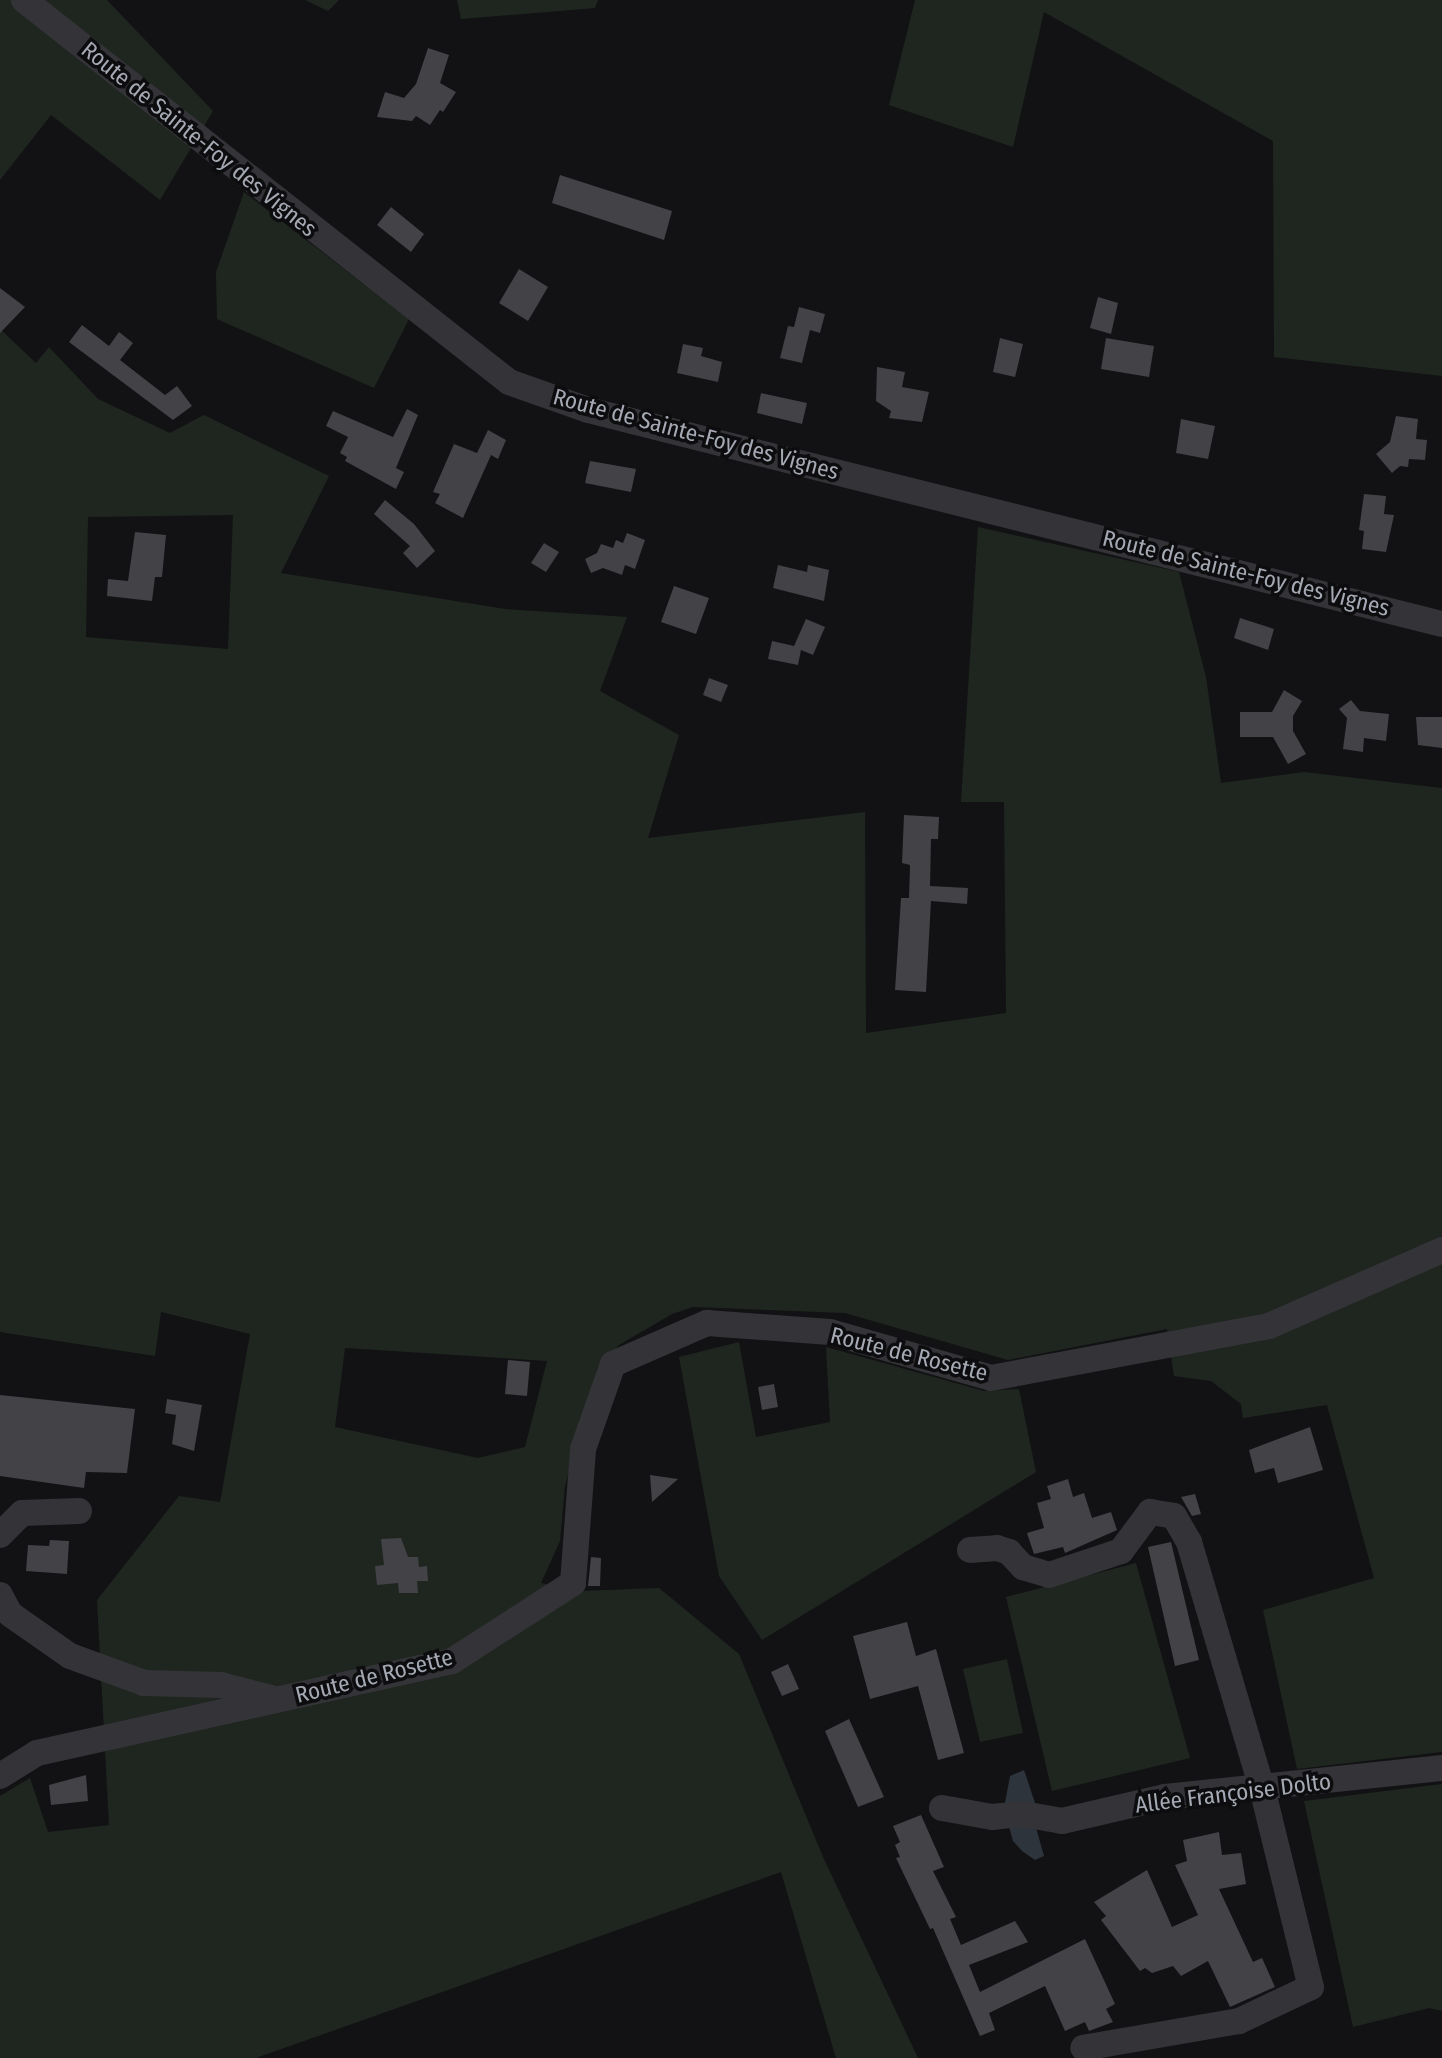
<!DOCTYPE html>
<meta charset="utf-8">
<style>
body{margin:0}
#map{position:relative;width:1442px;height:2058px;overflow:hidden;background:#121214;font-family:"Fira Sans Condensed",sans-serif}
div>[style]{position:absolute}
.green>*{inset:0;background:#1f2620}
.water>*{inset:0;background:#2d343b}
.building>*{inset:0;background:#424247}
.minor>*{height:26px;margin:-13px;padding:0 13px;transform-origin:13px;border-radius:13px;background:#343438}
span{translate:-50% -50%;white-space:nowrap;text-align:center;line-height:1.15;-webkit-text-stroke:7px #0d0d0f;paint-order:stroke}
.street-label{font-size:23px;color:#a5a9b3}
</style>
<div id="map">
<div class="green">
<div style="clip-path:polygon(0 0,107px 0,213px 111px,160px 200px,51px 115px,0 180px)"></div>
<div style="clip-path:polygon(305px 0,339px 0,328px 11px)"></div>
<div style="clip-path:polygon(457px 0,598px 0,595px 8px,461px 19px)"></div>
<div style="clip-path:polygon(915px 0,1442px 0,1442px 376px,1274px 357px,1273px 141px,1044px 12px,1013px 147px,889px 105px)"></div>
<div style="clip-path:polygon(244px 192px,409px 319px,374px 388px,217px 319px,216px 272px)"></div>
<div style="clip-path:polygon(evenodd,0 329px,36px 363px,49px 347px,98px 399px,170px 433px,204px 415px,329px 476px,281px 573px,505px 609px,627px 617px,600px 691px,679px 735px,648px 838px,865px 812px,866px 1033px,1006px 1013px,1004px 802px,961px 802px,978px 527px,1179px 572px,1206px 677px,1221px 783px,1304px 772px,1442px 788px,1442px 1752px,1297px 1769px,1263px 1610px,1374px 1578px,1327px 1405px,1243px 1418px,1241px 1404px,1211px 1381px,1174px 1376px,1167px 1329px,1008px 1360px,845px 1313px,693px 1307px,672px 1314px,619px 1345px,597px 1369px,565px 1486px,560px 1541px,541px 1583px,580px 1591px,659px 1588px,739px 1654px,823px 1857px,918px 2058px,836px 2058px,781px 1872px,256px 2058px,0 2058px,0 1796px,30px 1778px,48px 1832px,109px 1825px,97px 1600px,179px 1496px,220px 1502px,250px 1334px,161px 1312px,155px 1356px,0 1332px,0 329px,233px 515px,228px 649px,86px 637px,88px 517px,233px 515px,0 329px,345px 1348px,547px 1361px,525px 1447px,478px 1458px,335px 1427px,345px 1348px)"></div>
<div style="clip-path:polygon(739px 1342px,756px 1437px,830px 1422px,826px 1347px,984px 1391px,1019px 1389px,1036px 1472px,762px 1640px,719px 1576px,679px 1357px)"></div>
<div style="clip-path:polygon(1136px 1563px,1190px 1758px,1052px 1791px,1006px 1597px)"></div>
<div style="clip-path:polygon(1007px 1659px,1023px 1733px,980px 1742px,963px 1669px)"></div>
<div style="clip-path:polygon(1442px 1784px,1442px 2011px,1429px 2008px,1353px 2027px,1304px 1801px)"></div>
</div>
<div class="water">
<div style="clip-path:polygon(1024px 1770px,1037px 1809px,1004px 1808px,1010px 1776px)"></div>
<div style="clip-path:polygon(1008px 1823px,1035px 1824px,1044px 1856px,1035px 1860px,1022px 1851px,1013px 1841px)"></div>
</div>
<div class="building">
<div style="clip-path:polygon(428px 48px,449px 55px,440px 83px,456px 92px,443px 112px,440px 110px,430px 125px,416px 116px,412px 121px,377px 117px,385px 92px,404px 98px,416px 84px)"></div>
<div style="clip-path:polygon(560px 175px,672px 211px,664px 240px,552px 203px)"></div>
<div style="clip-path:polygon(391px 207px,424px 234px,411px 252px,377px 225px)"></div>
<div style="clip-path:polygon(519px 269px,548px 287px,528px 321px,499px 303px)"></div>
<div style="clip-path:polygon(0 288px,25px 307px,0 333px)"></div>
<div style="clip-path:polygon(1098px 297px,1118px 303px,1111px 334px,1090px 328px)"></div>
<div style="clip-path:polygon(799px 307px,825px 314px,820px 333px,810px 330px,802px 363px,780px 358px,788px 326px,794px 327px)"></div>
<div style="clip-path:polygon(82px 325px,109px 346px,119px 332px,133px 343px,120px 360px,165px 395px,177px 386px,192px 406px,173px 420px,69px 342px)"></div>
<div style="clip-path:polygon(1000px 338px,1023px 344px,1015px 377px,993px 372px)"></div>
<div style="clip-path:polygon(1106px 338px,1154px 346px,1149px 377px,1101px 369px)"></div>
<div style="clip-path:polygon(683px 344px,703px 348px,701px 356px,722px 362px,718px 382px,677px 373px)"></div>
<div style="clip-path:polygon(877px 367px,905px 372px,902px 387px,929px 392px,922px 422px,889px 418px,891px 411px,876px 401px)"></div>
<div style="clip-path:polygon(761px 393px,807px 403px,802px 424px,757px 413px)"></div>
<div style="clip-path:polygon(407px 409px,418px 415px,396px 468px,404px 472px,396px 489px,345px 461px,347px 457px,340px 453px,348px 437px,326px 426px,333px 411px,393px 437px)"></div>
<div style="clip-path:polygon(1396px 416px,1418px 419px,1416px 439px,1427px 440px,1425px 460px,1409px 459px,1408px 467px,1400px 466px,1392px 473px,1376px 454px,1390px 442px)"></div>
<div style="clip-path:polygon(1181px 419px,1215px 426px,1208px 459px,1176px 453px)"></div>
<div style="clip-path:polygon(488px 430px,506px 440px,498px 459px,491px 455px,463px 518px,435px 503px,440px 494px,433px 492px,454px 444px,477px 453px)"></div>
<div style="clip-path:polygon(590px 461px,636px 469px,631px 492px,585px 483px)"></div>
<div style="clip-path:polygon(1364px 494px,1386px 496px,1384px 514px,1394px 515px,1386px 552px,1362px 549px,1364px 531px,1359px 530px)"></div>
<div style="clip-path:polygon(385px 500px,414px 524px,435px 551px,417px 568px,403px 553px,410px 546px,374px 514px)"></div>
<div style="clip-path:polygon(135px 532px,166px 535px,162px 577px,155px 577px,152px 601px,107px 596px,108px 579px,128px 581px)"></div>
<div style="clip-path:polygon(627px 533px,645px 540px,635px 569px,625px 565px,622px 575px,603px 568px,591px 573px,585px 559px,597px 553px,601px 544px,613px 548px,616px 540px,623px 543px)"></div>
<div style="clip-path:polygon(544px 543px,559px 552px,546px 572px,531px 563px)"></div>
<div style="clip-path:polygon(778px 565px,807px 572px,808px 565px,829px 570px,824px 601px,773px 588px)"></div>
<div style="clip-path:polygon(674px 586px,709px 598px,696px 634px,661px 622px)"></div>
<div style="clip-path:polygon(1240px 618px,1274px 629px,1268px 650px,1234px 638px)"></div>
<div style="clip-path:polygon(806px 619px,825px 627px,813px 655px,801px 650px,798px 665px,768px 659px,772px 641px,794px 646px)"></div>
<div style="clip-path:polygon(709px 678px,728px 685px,721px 702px,703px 695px)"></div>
<div style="clip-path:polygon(1284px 690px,1302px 701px,1293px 716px,1293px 731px,1306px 754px,1288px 764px,1273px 737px,1240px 737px,1240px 712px,1272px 712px)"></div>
<div style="clip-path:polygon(1351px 700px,1360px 711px,1389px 714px,1386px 741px,1364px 738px,1363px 752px,1343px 749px,1347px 718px,1339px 709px)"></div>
<div style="clip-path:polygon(1416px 717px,1442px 717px,1442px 748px,1418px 745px)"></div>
<div style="clip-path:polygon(904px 815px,939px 817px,938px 839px,931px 839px,930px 886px,968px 888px,967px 904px,931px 901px,926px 992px,895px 990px,901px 898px,909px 898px,910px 865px,902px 863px)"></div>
<div style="clip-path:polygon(508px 1360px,530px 1362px,527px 1396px,505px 1394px)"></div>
<div style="clip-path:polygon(774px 1384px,778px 1407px,762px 1410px,758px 1387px)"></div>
<div style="clip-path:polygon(0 1395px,135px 1409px,127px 1473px,86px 1472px,84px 1488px,0 1476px)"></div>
<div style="clip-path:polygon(167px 1399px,202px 1405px,194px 1451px,172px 1444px,176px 1415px,165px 1413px)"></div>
<div style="clip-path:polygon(1310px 1427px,1323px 1470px,1278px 1483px,1274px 1468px,1255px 1473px,1249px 1450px)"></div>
<div style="clip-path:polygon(650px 1475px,678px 1479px,652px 1502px)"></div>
<div style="clip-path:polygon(1068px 1479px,1073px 1497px,1084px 1493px,1092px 1518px,1111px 1512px,1117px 1530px,1065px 1553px,1063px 1547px,1034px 1554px,1027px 1533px,1044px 1528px,1037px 1503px,1051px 1499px,1047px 1486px)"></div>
<div style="clip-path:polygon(1195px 1494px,1201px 1514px,1192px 1516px,1181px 1497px)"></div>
<div style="clip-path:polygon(401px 1538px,408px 1557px,418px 1557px,419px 1567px,427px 1566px,428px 1581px,417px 1581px,418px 1593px,399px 1593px,398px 1583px,377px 1585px,375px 1566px,384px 1565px,381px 1539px)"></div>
<div style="clip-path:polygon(50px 1540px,69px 1541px,67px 1574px,26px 1571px,28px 1545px,49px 1546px)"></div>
<div style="clip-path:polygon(1171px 1542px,1199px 1660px,1175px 1666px,1148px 1547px)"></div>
<div style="clip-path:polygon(591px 1557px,601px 1558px,600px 1586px,588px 1586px)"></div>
<div style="clip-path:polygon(907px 1622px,916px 1656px,936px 1649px,964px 1753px,938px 1760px,918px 1686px,870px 1699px,853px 1636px)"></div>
<div style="clip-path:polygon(788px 1664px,799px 1689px,782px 1696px,771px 1672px)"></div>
<div style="clip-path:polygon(849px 1719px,884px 1797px,858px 1807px,825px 1731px)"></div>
<div style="clip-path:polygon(86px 1775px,88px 1801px,51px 1805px,49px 1785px)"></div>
<div style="clip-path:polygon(921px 1815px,944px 1867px,933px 1871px,956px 1917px,950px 1919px,961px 1945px,1015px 1921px,1028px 1942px,969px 1965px,980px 1992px,1085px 1939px,1115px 2004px,1106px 2009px,1113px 2022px,1089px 2031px,1085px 2022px,1065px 2031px,1045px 1986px,989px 2013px,995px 2030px,980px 2036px,933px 1928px,930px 1929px,896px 1858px,900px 1857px,895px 1845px,900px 1842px,893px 1826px)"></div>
<div style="clip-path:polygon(1219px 1832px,1222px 1855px,1241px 1853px,1246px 1884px,1219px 1889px,1253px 1962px,1262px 1958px,1275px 1987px,1230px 2007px,1208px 1961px,1181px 1976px,1173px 1966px,1152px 1973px,1145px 1968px,1140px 1971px,1101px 1920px,1106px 1916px,1094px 1902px,1147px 1870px,1172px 1927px,1198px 1915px,1175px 1865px,1187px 1861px,1183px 1840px)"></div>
</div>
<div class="minor">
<div style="left:24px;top:0;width:617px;rotate:38.22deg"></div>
<div style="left:509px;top:382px;width:84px;rotate:19.5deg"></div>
<div style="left:588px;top:410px;width:880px;rotate:14.07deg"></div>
<div style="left:0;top:1535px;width:31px;rotate:-45deg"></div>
<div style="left:22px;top:1513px;width:57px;rotate:-2deg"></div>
<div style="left:970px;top:1550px;width:27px;rotate:-4deg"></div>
<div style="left:997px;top:1548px;width:13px;rotate:18deg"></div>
<div style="left:1009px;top:1552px;width:21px;rotate:47deg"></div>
<div style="left:1023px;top:1567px;width:27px;rotate:17deg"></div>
<div style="left:1049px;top:1575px;width:76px;rotate:-18.4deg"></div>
<div style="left:1121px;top:1551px;width:49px;rotate:-53.4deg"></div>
<div style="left:1150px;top:1512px;width:24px;rotate:9deg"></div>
<div style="left:1174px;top:1516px;width:30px;rotate:60deg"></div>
<div style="left:1189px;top:1542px;width:257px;rotate:73.5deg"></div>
<div style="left:1262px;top:1788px;width:205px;rotate:76.2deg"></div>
<div style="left:1311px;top:1987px;width:80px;rotate:154.7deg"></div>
<div style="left:1239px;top:2021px;width:158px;rotate:170.2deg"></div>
<div style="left:0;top:1595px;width:21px;rotate:62deg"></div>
<div style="left:10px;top:1614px;width:73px;rotate:35deg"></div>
<div style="left:70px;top:1656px;width:79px;rotate:20deg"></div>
<div style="left:144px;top:1683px;width:77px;rotate:1.5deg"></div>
<div style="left:221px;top:1685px;width:52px;rotate:14.6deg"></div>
<div style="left:0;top:1776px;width:44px;rotate:-31.9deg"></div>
<div style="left:37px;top:1753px;width:425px;rotate:-12.5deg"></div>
<div style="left:452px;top:1661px;width:144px;rotate:-32.8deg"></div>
<div style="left:573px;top:1583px;width:134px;rotate:-85.7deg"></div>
<div style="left:583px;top:1449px;width:90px;rotate:-70.6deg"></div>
<div style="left:613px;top:1364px;width:103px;rotate:-23.6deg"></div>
<div style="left:707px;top:1323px;width:123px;rotate:4.2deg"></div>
<div style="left:830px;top:1332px;width:167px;rotate:15.9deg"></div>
<div style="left:991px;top:1378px;width:283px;rotate:-10.6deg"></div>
<div style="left:1269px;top:1326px;width:189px;rotate:-23.7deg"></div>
<div style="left:942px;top:1808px;width:51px;rotate:10.2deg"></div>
<div style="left:992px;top:1817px;width:31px;rotate:-6deg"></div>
<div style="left:1023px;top:1814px;width:40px;rotate:10deg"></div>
<div style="left:1062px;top:1821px;width:106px;rotate:-13.1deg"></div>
<div style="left:1165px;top:1797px;width:279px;rotate:-6deg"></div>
</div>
<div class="street-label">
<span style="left:199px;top:139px;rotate:39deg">Route de Sainte-Foy des Vignes</span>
<span style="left:696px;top:434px;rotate:15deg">Route de Sainte-Foy des Vignes</span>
<span style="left:1246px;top:573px;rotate:14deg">Route de Sainte-Foy des Vignes</span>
<span style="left:909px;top:1354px;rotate:14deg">Route de Rosette</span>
<span style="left:374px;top:1676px;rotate:-14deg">Route de Rosette</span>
<span style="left:1233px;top:1793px;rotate:-7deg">Allée Françoise Dolto</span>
</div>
</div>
